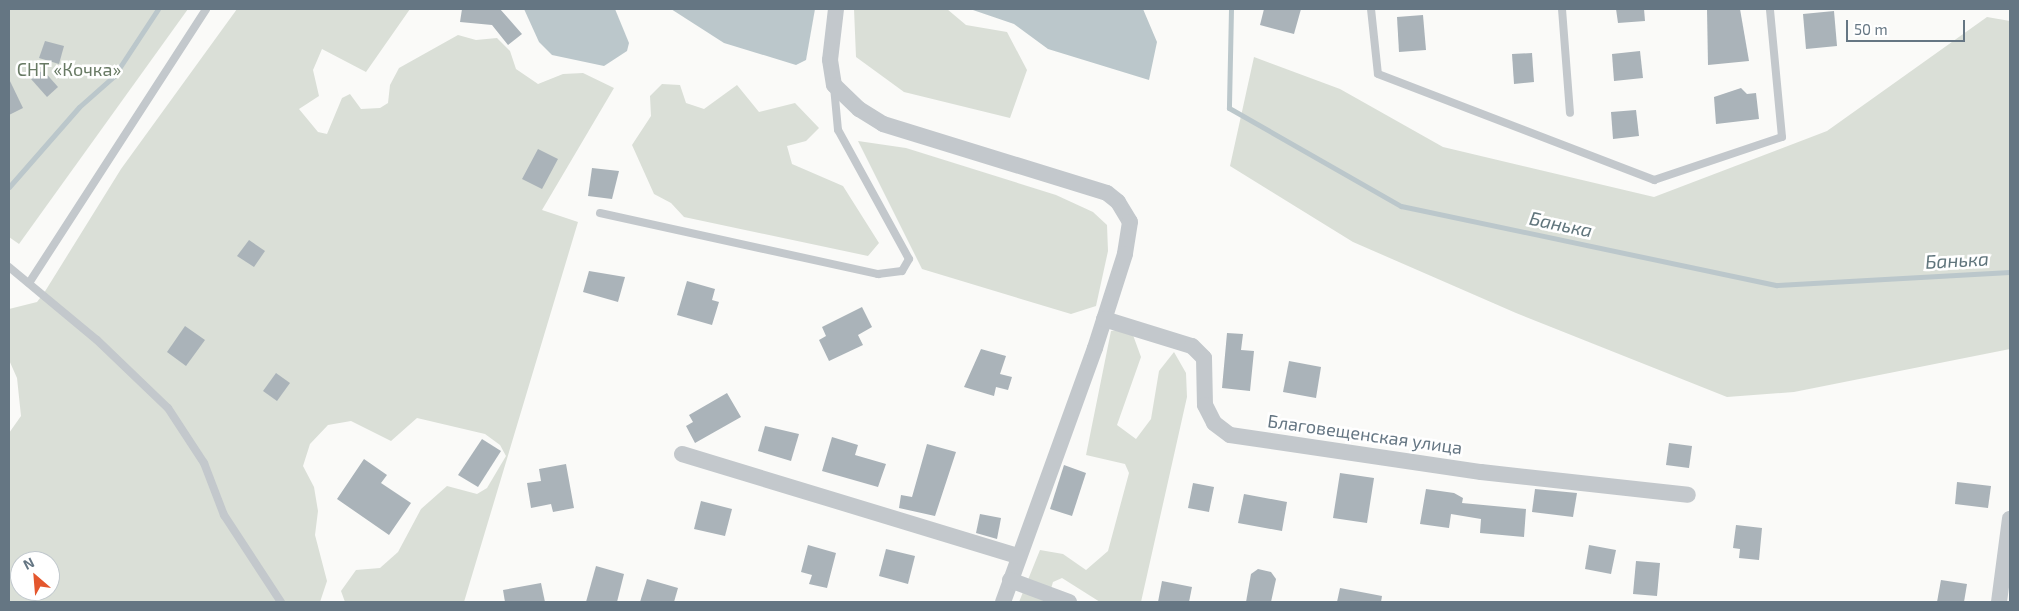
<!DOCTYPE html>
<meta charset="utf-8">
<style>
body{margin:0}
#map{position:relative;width:2019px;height:611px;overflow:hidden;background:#fafaf8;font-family:"Exo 2",sans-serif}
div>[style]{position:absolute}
.green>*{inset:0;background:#dadfd7}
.water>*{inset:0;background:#bbc7cb}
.stream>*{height:5px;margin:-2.5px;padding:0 2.5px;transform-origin:2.5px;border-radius:2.5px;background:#bbc7cb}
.building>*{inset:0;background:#aab3b9}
.service>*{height:8px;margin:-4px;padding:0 4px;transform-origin:4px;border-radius:4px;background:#c3c8cc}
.minor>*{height:16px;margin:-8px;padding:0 8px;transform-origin:8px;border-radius:8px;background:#c3c8cc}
span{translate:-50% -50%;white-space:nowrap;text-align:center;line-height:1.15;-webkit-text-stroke:5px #fff;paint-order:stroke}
.park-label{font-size:18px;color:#687a64}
.street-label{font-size:18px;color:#657683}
.water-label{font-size:19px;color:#60757c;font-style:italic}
.frame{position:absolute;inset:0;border:10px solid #657683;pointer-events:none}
.north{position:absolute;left:10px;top:551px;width:50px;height:50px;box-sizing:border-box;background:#fff;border:1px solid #c1c8cd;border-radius:50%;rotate:333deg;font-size:14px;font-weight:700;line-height:20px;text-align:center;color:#657683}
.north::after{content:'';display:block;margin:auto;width:18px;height:22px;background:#e4572e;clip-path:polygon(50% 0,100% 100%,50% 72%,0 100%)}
.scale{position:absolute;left:1846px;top:20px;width:119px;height:22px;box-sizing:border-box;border:2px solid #657683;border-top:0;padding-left:6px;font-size:15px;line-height:18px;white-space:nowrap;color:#657683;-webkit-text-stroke:4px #fff;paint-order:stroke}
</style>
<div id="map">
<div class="green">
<div style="clip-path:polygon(9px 9px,188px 9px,19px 244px,9px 237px)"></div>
<div style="clip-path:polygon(evenodd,237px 9px,410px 9px,366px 72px,322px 49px,313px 70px,319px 96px,299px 109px,318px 132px,327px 134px,342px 98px,350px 94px,361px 109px,380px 108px,388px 103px,390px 85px,399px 68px,458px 35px,476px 40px,497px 38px,510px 51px,516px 69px,538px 84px,563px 74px,583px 73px,614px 88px,542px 210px,578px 222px,464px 602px,345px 602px,341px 591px,356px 570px,380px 568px,398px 552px,421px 509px,447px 486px,477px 494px,487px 488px,506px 456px,500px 445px,485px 434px,417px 418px,391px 441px,351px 421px,328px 425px,310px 444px,303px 466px,314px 487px,318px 511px,315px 535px,327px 581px,320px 602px,9px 602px,9px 433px,21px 416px,17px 378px,9px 360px,9px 309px,37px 302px,44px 293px,121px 169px,237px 9px,20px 561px,50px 561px,50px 591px,20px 591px,20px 561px)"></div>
<div style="clip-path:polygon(854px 9px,947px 9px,966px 25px,1007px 32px,1027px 70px,1010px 118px,904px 92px,856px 57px)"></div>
<div style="clip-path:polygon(1987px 17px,2010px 21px,2010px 349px,1794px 392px,1727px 397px,1516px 313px,1353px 242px,1230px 166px,1254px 57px,1340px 89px,1443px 147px,1654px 197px,1827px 131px)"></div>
<div style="clip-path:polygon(662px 84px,680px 85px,686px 103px,704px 109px,737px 85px,759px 112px,795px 103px,819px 128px,806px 141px,787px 146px,792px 164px,843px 186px,879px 243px,868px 256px,684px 217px,671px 203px,654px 194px,632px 145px,651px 116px,650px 96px)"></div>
<div style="clip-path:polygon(858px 141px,906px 148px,1056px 195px,1093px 212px,1107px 225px,1108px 251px,1096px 306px,1071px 314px,922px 269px)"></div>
<div style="clip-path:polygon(1123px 329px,1133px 335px,1141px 357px,1117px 425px,1136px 439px,1151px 419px,1159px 371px,1174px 352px,1186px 373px,1187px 397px,1141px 602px,1100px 602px,1062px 578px,1053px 582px,1047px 602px,1019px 602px,1040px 550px,1063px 554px,1086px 570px,1108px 551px,1129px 473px,1125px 464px,1086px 455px,1111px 331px)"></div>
</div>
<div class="water">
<div style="clip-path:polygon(524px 9px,615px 9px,629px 43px,627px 51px,604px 66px,552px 55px,539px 42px)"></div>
<div style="clip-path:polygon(671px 9px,815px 9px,806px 60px,796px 65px,724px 43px)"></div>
<div style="clip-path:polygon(970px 9px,1143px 9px,1157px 42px,1149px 80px,1048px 49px,1014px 24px)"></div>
</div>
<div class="stream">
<div style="left:1231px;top:9px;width:99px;rotate:91.2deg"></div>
<div style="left:1229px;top:108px;width:198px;rotate:29.7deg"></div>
<div style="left:1401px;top:206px;width:384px;rotate:11.9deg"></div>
<div style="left:1777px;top:285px;width:233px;rotate:-3.2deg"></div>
<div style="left:9px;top:187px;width:106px;rotate:-48.8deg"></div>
<div style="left:79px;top:107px;width:47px;rotate:-41.5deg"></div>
<div style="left:114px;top:76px;width:80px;rotate:-56.7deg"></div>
</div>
<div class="building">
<div style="clip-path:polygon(462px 9px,500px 9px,522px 34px,508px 45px,492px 25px,460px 22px)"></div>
<div style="clip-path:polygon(1264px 9px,1301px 9px,1294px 34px,1260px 25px)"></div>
<div style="clip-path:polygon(1616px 9px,1644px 9px,1645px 21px,1618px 23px)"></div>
<div style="clip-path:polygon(1707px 9px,1740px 9px,1749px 61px,1708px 65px)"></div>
<div style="clip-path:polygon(1834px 11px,1837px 46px,1806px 49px,1803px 14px)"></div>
<div style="clip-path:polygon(1423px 15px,1426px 50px,1399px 52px,1397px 17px)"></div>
<div style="clip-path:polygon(45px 41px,64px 46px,59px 64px,39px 58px)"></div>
<div style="clip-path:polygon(1640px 51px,1643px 78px,1614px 81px,1612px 54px)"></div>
<div style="clip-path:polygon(1532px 53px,1534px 82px,1514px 84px,1512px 54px)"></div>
<div style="clip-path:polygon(43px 70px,58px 87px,47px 97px,31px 79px)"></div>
<div style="clip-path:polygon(9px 79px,23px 108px,9px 115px)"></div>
<div style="clip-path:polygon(1741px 88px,1747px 94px,1756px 93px,1759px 119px,1716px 124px,1714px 97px)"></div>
<div style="clip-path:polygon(1636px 110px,1639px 136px,1613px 139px,1611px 112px)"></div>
<div style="clip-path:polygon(538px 149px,558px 159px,542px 189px,522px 179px)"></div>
<div style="clip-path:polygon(592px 168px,619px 171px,612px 199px,588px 196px)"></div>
<div style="clip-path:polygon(249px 240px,265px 251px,254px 267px,237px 256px)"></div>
<div style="clip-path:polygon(589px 271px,625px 277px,618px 302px,583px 292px)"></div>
<div style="clip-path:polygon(687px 281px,715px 289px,712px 300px,719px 302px,712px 325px,677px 315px)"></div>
<div style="clip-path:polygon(862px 307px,872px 327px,858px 335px,863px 345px,829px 361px,819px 340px,826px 336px,822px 327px)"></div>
<div style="clip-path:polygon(185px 326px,205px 340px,186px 366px,167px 352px)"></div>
<div style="clip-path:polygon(1227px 333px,1243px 334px,1241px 350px,1254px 351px,1250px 391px,1222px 388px)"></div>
<div style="clip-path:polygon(981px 349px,1006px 356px,1000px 374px,1012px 377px,1008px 390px,996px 387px,994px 396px,964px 387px)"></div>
<div style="clip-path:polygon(1289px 361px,1321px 367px,1316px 398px,1283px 392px)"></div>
<div style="clip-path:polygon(276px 373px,290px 383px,277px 401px,263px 391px)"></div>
<div style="clip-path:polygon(727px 393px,741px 417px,695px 443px,686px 426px,693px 422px,689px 415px)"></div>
<div style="clip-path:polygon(765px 426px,799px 434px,791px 461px,758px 451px)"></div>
<div style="clip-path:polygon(832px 437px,858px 445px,855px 455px,886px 464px,878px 487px,822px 471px)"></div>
<div style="clip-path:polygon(482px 439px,501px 451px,478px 487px,458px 475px)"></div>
<div style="clip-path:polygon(1669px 443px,1692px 446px,1689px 468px,1666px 465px)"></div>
<div style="clip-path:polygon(927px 444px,956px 452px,935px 516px,899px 508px,901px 495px,912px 497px)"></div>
<div style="clip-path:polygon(364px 459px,387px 475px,381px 483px,411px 503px,389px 535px,337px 499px)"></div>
<div style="clip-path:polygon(566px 464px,574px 508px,553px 512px,551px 504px,531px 508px,527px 483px,541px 481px,539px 469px)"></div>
<div style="clip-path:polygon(1064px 465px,1086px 473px,1072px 516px,1050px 509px)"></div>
<div style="clip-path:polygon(1340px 473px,1374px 478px,1367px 523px,1333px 518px)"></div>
<div style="clip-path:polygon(1957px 482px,1991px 486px,1988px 508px,1955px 504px)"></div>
<div style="clip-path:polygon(1193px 483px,1214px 487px,1209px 512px,1188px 508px)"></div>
<div style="clip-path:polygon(1426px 489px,1454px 493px,1463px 498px,1462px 503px,1526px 509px,1524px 537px,1480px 533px,1481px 519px,1451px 514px,1449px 528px,1420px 524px)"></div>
<div style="clip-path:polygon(1535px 489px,1577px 493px,1573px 517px,1532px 512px)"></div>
<div style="clip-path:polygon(1244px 494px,1287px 502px,1282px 531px,1238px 523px)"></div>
<div style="clip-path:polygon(701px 501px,732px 509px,725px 536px,694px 529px)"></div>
<div style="clip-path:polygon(980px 514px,1001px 518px,997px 539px,976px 533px)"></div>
<div style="clip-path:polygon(1736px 525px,1762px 528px,1759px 560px,1739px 558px,1740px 549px,1733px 548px)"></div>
<div style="clip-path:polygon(808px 545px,836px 553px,827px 588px,809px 584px,812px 575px,801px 572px)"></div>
<div style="clip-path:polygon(1589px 545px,1616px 550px,1611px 574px,1585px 569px)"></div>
<div style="clip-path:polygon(886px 549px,915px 556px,908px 584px,879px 576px)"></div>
<div style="clip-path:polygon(1636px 561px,1660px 563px,1657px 596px,1633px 594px)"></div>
<div style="clip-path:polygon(596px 566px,624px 574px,617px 602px,586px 602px)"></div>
<div style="clip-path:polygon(1258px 569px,1271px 572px,1276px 579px,1271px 602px,1246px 602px,1251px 574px)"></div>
<div style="clip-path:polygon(647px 579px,678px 588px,674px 602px,640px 602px)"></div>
<div style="clip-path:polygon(1941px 580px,1967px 584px,1964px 602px,1937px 602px)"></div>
<div style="clip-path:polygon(1162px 581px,1192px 587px,1189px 602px,1158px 602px)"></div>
<div style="clip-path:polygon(541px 583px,545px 602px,505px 602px,503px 590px)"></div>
<div style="clip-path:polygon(1340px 588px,1382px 596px,1381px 602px,1337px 602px)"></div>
</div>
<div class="service">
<div style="left:1371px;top:9px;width:65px;rotate:83.9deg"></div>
<div style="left:1378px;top:74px;width:296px;rotate:21deg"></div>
<div style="left:1654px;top:180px;width:135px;rotate:-18.6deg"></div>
<div style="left:1782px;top:137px;width:129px;rotate:-95.4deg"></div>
<div style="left:1562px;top:9px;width:104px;rotate:85.6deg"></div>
<div style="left:600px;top:213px;width:285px;rotate:12.4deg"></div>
<div style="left:878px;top:274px;width:24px;rotate:-7deg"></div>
<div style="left:902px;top:271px;width:14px;rotate:-60deg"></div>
<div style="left:909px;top:259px;width:147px;rotate:-118.8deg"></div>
<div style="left:838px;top:130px;width:43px;rotate:-95.3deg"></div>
<div style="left:9px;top:267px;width:114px;rotate:39.7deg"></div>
<div style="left:97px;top:340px;width:98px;rotate:43.8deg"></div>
<div style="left:168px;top:408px;width:66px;rotate:56.8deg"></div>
<div style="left:204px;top:463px;width:56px;rotate:69deg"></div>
<div style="left:224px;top:515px;width:104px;rotate:56.8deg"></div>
<div style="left:29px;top:283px;width:326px;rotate:-57.1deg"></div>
</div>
<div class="minor">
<div style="left:836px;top:9px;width:51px;rotate:96.7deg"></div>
<div style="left:830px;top:60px;width:25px;rotate:81deg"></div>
<div style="left:834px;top:85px;width:35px;rotate:44deg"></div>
<div style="left:859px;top:109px;width:28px;rotate:32deg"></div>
<div style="left:883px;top:124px;width:234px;rotate:17.1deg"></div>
<div style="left:1107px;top:193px;width:14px;rotate:39deg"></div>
<div style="left:1118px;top:202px;width:23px;rotate:59deg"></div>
<div style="left:1130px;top:222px;width:32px;rotate:99deg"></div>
<div style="left:1125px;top:254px;width:99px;rotate:107.7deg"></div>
<div style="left:1095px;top:348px;width:270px;rotate:109.9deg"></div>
<div style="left:1104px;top:319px;width:92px;rotate:17.1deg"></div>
<div style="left:1192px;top:346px;width:17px;rotate:45deg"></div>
<div style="left:1204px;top:358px;width:47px;rotate:88.8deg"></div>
<div style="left:1205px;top:405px;width:20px;rotate:63deg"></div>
<div style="left:1214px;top:423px;width:20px;rotate:37deg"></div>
<div style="left:1230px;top:435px;width:254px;rotate:8.4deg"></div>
<div style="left:1481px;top:472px;width:208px;rotate:6.3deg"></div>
<div style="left:682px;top:454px;width:350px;rotate:16.9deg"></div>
<div style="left:1010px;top:580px;width:63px;rotate:20.4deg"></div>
<div style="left:1999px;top:602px;width:84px;rotate:-82.5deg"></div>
</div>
<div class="park-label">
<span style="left:69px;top:69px">СНТ «Кочка»</span>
</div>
<div class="street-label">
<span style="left:1365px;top:434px;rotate:8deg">Благовещенская улица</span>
</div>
<div class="water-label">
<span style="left:1561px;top:224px;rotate:12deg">Банька</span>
<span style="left:1957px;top:260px;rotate:-3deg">Банька</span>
</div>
<div class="frame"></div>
<div class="north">N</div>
<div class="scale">50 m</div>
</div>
